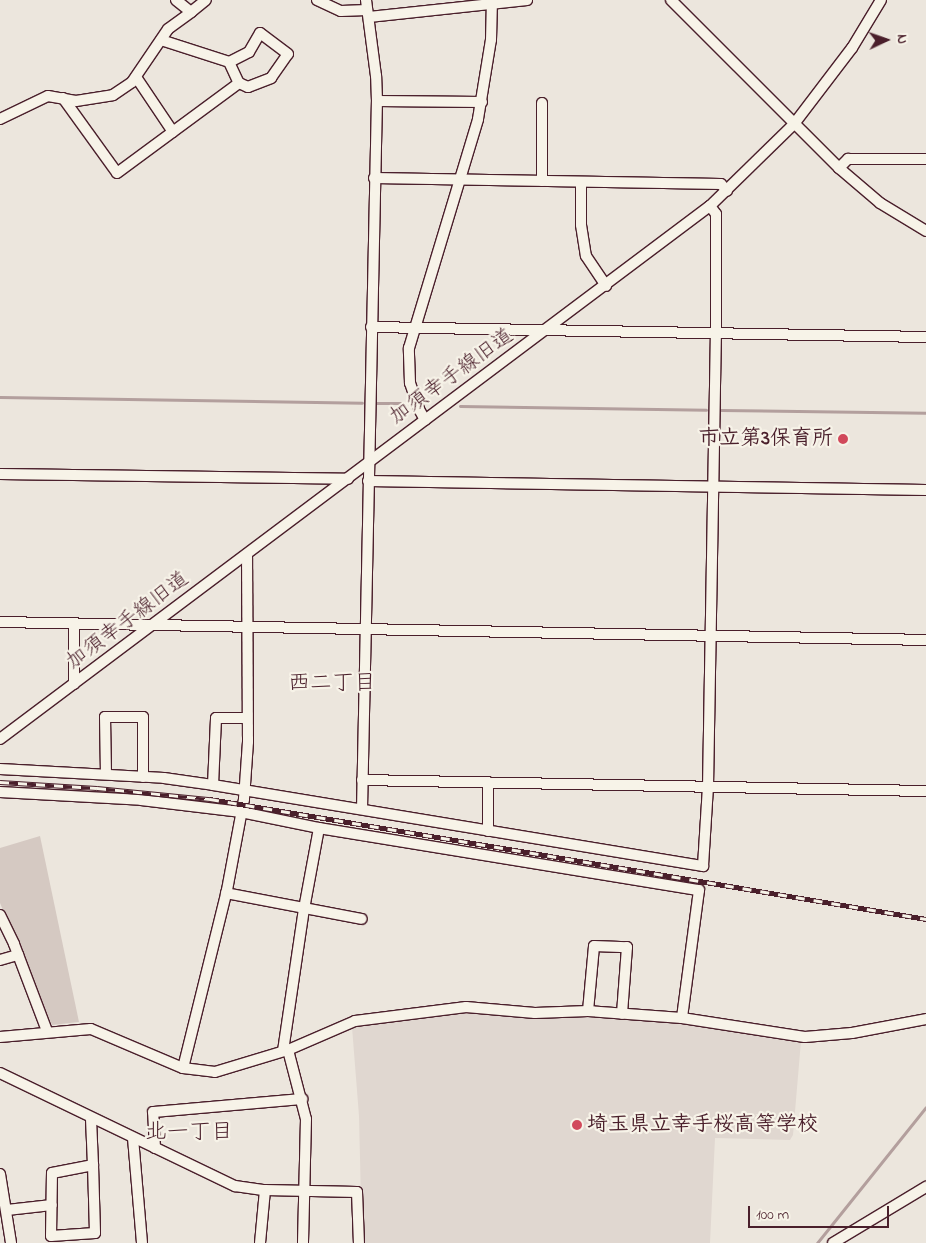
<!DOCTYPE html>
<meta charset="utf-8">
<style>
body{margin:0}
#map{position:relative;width:926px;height:1243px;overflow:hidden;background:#ece6dd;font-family:"Indie Flower","Klee One",sans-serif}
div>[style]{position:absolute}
.built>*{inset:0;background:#e0d7d0}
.green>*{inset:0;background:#d5c9c2}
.stream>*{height:3px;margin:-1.5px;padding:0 1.5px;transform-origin:1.5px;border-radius:1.5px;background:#b39f9d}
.roads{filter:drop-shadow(1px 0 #4a1f2b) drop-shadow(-1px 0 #4a1f2b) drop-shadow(0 1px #4a1f2b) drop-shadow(0 -1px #4a1f2b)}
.minor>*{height:10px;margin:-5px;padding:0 5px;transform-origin:5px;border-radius:5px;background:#f7f3e8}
.rail>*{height:5px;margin-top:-2.5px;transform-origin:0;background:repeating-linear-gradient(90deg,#f7f3e8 0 9px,#4a1f2b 0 18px);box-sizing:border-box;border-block:1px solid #4a1f2b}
.dots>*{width:14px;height:14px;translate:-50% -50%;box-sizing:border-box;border:2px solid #f7f3e8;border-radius:50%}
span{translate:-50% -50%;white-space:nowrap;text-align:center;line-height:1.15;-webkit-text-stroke:4.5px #f7f3e8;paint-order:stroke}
.street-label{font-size:21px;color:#4a1f2b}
.poi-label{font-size:21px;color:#4a1f2b;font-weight:700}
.right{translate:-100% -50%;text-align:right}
.left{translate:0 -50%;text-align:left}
.neighbourhood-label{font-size:22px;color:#4a1f2b}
.north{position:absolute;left:861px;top:15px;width:50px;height:50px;-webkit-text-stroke:4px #f7f3e8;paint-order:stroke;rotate:87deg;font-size:14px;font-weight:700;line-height:20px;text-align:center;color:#4a1f2b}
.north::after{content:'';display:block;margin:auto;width:18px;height:22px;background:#4a1f2b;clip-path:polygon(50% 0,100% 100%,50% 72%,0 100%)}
.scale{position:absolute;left:748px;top:1206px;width:141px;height:22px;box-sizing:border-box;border:2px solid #4a1f2b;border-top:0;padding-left:6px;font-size:15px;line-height:18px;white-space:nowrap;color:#4a1f2b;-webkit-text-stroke:4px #f7f3e8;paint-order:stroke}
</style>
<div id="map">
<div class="built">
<div style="clip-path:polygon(488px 1012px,678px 1022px,801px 1041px,793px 1135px,790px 1140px,715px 1138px,710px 1243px,362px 1243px,359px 1116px,352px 1027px,359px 1024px,456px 1013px)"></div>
</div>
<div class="green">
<div style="clip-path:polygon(40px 836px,79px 1022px,52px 1025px,0 903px,0 848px)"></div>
</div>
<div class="stream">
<div style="left:0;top:397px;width:362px;rotate:0.9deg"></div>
<div style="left:376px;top:403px;width:25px"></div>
<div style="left:460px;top:406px;width:246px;rotate:0.9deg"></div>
<div style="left:721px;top:410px;width:205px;rotate:0.8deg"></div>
<div style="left:817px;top:1243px;width:174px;rotate:-51.3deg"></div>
</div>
<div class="roads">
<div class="minor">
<div style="left:176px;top:0;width:19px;rotate:39deg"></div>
<div style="left:191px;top:12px;width:19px;rotate:-39deg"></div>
<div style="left:317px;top:0;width:26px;rotate:25deg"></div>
<div style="left:341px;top:11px;width:26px;rotate:-2deg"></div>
<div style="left:671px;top:0;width:238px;rotate:45deg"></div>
<div style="left:839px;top:168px;width:54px;rotate:40.5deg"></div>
<div style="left:880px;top:203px;width:54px;rotate:31.3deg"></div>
<div style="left:369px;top:17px;width:159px;rotate:-6.1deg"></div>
<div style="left:161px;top:40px;width:71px;rotate:17.9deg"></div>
<div style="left:229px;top:62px;width:23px;rotate:65deg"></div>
<div style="left:239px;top:83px;width:10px;rotate:24deg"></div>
<div style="left:248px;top:87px;width:25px;rotate:-21deg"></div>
<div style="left:271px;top:78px;width:29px;rotate:-55deg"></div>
<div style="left:288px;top:54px;width:35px;rotate:-143deg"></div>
<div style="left:260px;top:33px;width:22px;rotate:120deg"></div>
<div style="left:249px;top:52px;width:22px;rotate:153deg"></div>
<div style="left:136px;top:77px;width:66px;rotate:56.1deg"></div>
<div style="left:63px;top:98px;width:92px;rotate:54.2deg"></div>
<div style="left:117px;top:173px;width:152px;rotate:-36.4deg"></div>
<div style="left:377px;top:101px;width:105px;rotate:0.5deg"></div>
<div style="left:0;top:119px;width:53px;rotate:-25.6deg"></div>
<div style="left:48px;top:96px;width:28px;rotate:10deg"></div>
<div style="left:76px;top:101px;width:37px;rotate:-9deg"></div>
<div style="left:113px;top:95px;width:23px;rotate:-34deg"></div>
<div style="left:132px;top:82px;width:64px;rotate:-55.8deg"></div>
<div style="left:168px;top:29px;width:29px;rotate:-36deg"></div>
<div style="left:839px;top:168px;width:13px;rotate:-45deg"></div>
<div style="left:848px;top:159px;width:78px"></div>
<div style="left:374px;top:178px;width:347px;rotate:1deg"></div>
<div style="left:721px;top:184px;width:9px;rotate:49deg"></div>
<div style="left:542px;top:181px;width:78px;rotate:-90deg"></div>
<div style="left:581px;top:182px;width:43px;rotate:90deg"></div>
<div style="left:581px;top:225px;width:31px;rotate:81deg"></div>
<div style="left:586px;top:256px;width:36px;rotate:56deg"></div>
<div style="left:371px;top:327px;width:555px;rotate:1.03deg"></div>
<div style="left:425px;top:420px;width:13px;rotate:-119deg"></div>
<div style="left:419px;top:409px;width:28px;rotate:-109deg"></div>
<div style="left:410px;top:383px;width:35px;rotate:-92deg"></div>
<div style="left:409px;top:348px;width:239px;rotate:-73.2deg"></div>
<div style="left:478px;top:119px;width:80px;rotate:-80.7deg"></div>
<div style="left:491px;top:40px;width:40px;rotate:-88.6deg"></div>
<div style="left:0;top:474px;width:348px;rotate:0.8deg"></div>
<div style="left:368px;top:481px;width:558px;rotate:0.92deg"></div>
<div style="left:0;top:622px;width:926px;rotate:1.11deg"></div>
<div style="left:74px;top:684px;width:60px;rotate:-90deg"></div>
<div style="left:0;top:739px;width:888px;rotate:-36.9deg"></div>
<div style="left:710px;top:206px;width:117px;rotate:-44.3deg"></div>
<div style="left:794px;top:124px;width:96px;rotate:-52.7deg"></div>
<div style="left:852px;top:48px;width:56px;rotate:-58.9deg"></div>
<div style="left:0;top:769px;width:164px;rotate:3.1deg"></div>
<div style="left:164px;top:778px;width:49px;rotate:8.1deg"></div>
<div style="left:213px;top:785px;width:497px;rotate:9.4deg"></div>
<div style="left:703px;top:866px;width:79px;rotate:-86.4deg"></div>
<div style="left:708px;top:787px;width:455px;rotate:-89deg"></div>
<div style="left:716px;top:332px;width:118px;rotate:-90deg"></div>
<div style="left:716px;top:214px;width:10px;rotate:-127deg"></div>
<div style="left:106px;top:774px;width:57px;rotate:-91deg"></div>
<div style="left:105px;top:717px;width:38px"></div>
<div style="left:143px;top:717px;width:60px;rotate:90deg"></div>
<div style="left:362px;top:780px;width:564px;rotate:1.12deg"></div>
<div style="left:213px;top:785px;width:67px;rotate:-87.4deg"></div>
<div style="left:216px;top:718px;width:31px"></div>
<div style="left:0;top:792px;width:141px;rotate:3.2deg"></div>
<div style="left:141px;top:800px;width:101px;rotate:6.8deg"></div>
<div style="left:241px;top:812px;width:80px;rotate:11.6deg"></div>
<div style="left:319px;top:828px;width:385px;rotate:9.3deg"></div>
<div style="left:699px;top:890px;width:129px;rotate:97.6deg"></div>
<div style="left:362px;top:809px;width:708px;rotate:-88.79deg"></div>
<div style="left:377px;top:101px;width:25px;rotate:-92deg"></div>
<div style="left:376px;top:76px;width:77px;rotate:-97.5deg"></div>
<div style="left:488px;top:831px;width:49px;rotate:-90deg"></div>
<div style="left:226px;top:893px;width:138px;rotate:10.8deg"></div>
<div style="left:0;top:915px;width:32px;rotate:64deg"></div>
<div style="left:14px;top:944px;width:93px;rotate:69.2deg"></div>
<div style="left:0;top:960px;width:19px;rotate:-16deg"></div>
<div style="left:588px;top:1011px;width:65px;rotate:-84.7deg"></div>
<div style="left:594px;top:946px;width:33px;rotate:2deg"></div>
<div style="left:627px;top:947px;width:67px;rotate:94.3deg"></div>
<div style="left:0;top:1037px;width:91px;rotate:-5deg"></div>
<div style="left:91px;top:1029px;width:100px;rotate:23deg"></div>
<div style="left:183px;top:1068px;width:32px;rotate:7deg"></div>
<div style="left:215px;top:1072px;width:76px;rotate:-16.8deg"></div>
<div style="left:288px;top:1050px;width:73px;rotate:-23.4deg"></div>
<div style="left:355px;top:1021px;width:112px;rotate:-7.2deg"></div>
<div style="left:466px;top:1007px;width:69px;rotate:5deg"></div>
<div style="left:535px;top:1013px;width:53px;rotate:-2.2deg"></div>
<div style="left:588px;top:1011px;width:94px;rotate:4.3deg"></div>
<div style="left:682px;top:1018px;width:124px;rotate:8.8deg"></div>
<div style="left:805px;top:1037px;width:47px;rotate:-4.9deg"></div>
<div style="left:852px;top:1033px;width:75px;rotate:-10.7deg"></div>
<div style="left:288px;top:1050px;width:71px;rotate:75.4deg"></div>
<div style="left:306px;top:1119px;width:124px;rotate:91.4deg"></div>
<div style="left:283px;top:1051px;width:144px;rotate:-81.6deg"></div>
<div style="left:304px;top:909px;width:82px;rotate:-79.5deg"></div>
<div style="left:183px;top:1068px;width:183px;rotate:-76.1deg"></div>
<div style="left:227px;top:890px;width:93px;rotate:-79.4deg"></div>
<div style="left:244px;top:799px;width:57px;rotate:-86deg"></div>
<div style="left:248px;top:742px;width:187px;rotate:-90.3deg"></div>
<div style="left:0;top:1073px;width:261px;rotate:25.7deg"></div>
<div style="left:235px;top:1186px;width:30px;rotate:8deg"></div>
<div style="left:265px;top:1190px;width:92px;rotate:1.2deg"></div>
<div style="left:357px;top:1192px;width:51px;rotate:87.8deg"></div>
<div style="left:91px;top:1119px;width:46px;rotate:87.5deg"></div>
<div style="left:93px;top:1165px;width:68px;rotate:88.3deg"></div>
<div style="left:95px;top:1233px;width:44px;rotate:176.1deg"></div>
<div style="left:51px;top:1236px;width:63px;rotate:-89.1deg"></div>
<div style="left:52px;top:1173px;width:42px;rotate:-11deg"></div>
<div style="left:133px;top:1138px;width:105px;rotate:85.1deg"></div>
<div style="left:155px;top:1148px;width:36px;rotate:-93deg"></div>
<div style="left:153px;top:1112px;width:150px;rotate:-5deg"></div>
<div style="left:0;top:1174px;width:70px;rotate:80.9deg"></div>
<div style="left:7px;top:1210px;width:45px;rotate:-6.3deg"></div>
<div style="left:260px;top:1243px;width:53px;rotate:-84.6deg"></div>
<div style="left:833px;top:1243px;width:109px;rotate:-31.1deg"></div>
</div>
</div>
<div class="rail">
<div style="left:0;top:782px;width:97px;rotate:3.5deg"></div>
<div style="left:97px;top:788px;width:114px;rotate:5.6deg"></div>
<div style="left:210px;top:799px;width:726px;rotate:9.51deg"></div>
</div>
<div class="dots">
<div style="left:843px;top:439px;background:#d1495b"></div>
<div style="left:577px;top:1125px;background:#d1495b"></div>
</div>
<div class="street-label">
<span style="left:452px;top:377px;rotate:-36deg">加須幸手線旧道</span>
<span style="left:128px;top:621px;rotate:-37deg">加須幸手線旧道</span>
</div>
<div class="poi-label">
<span class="right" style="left:833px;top:439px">市立第3保育所</span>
<span class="left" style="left:587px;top:1125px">埼玉県立幸手桜高等学校</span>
</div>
<div class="neighbourhood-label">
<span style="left:332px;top:685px">西二丁目</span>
<span style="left:189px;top:1134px">北一丁目</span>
</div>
<div class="north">N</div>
<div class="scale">100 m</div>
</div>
